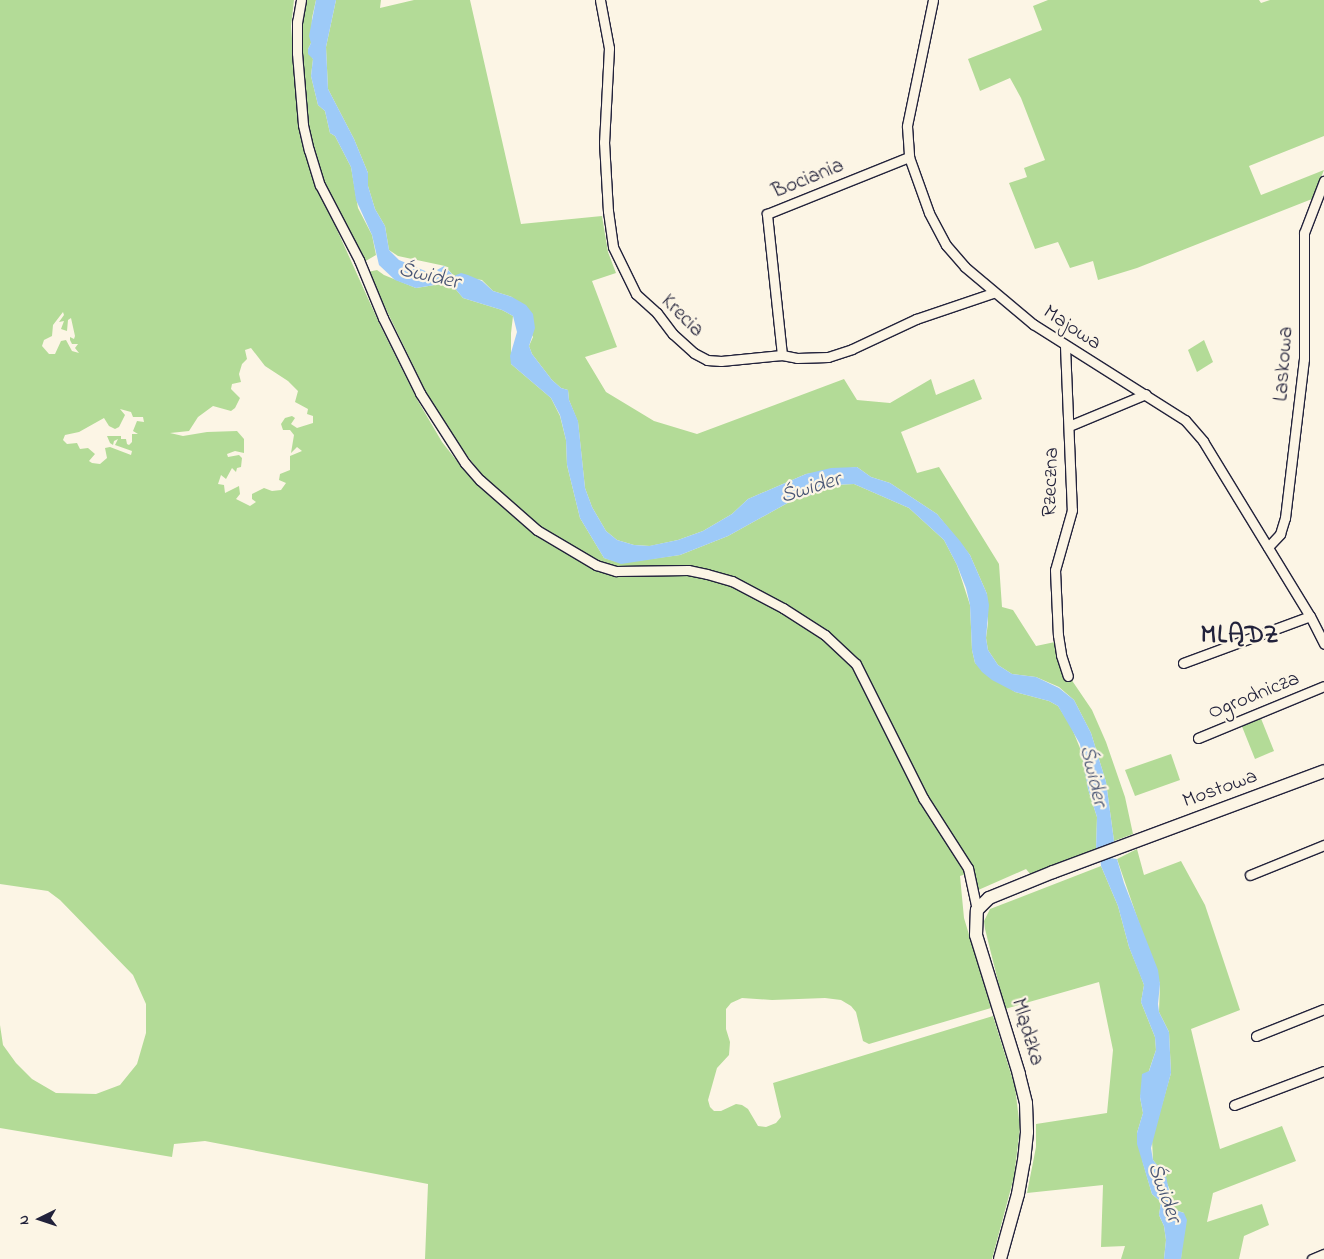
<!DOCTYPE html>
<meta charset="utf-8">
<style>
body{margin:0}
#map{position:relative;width:1324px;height:1259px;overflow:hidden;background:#fcf5e5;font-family:"Indie Flower",sans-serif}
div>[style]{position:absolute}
.green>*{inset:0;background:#b3db97}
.water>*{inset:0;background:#9dcaf8}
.roads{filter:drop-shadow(1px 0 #22223b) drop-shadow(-1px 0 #22223b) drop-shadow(0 1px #22223b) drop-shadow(0 -1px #22223b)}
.street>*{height:9px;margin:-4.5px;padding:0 4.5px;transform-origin:4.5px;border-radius:4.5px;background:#fcf5e5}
.secondary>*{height:12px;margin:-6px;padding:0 6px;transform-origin:6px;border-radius:6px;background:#fcf5e5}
span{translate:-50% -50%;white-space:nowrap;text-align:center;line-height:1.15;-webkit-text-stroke:4.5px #fcf5e5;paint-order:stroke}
.street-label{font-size:21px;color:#22223b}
.water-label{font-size:22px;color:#475474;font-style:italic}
.district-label{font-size:26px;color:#22223b;font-weight:700;letter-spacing:1px}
.north{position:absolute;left:15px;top:1194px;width:50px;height:50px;-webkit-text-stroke:4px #fcf5e5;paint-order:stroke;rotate:266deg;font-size:14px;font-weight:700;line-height:20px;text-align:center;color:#22223b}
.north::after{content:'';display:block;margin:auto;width:18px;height:22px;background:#22223b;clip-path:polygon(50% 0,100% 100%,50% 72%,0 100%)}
</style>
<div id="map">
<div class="green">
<div style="clip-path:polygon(evenodd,0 0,294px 0,291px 26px,300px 136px,310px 170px,380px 325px,418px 401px,442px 442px,464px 470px,482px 489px,534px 533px,595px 570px,615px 575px,687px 574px,729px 585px,781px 611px,823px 638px,853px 666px,965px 870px,966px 874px,960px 876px,964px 918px,991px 1008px,869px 1044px,863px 1041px,856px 1012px,851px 1006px,841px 1000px,825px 998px,772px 1000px,742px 998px,731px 1003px,726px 1009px,726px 1029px,730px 1042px,729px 1055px,717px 1068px,708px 1100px,710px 1107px,714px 1111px,721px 1111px,736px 1104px,742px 1105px,748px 1109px,758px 1126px,766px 1127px,776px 1123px,781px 1117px,773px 1083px,993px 1016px,1015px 1087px,1020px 1128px,1014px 1177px,992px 1259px,425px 1259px,428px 1184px,205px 1141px,174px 1144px,172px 1157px,0 1128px,0 1025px,3px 1045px,16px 1063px,32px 1079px,56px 1093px,96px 1094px,120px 1085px,137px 1064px,146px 1033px,146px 1004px,133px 975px,60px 900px,48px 891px,0 884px,0 0,63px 312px,64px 315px,59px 322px,64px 321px,61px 329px,67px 331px,68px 320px,71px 318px,75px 336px,74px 339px,70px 337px,70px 340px,72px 344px,78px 344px,75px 348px,79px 353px,72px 351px,66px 340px,61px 341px,55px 354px,49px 354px,42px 346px,44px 340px,52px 336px,53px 325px,63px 312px,0 0,251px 348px,265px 366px,288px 381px,298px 391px,295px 402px,308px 409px,307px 414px,313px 416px,313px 423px,297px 428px,291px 424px,295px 418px,292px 416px,285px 418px,281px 424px,283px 430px,290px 430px,294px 435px,291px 453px,297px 447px,302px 451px,290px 456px,290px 470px,280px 474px,279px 480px,286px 483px,281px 490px,272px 491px,264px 488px,252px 494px,252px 499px,256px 502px,250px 506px,236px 499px,240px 494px,239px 486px,225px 493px,224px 485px,218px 484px,221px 475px,226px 479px,232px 468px,236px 472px,237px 468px,241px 467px,242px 458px,239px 455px,228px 457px,227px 454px,235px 451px,244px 453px,244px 439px,237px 431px,207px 432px,183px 436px,170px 433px,189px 431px,198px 417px,213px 406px,231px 411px,235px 408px,240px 398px,231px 389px,232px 384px,241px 382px,239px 374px,242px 364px,247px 359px,245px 350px,251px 348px,0 0,120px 409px,131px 412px,133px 417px,143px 417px,144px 422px,137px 421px,133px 431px,138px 434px,132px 434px,132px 442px,129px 445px,127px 444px,126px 439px,121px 439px,121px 436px,107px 436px,110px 443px,113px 445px,114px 441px,118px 439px,115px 445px,132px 451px,131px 455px,110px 447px,105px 448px,107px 458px,100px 464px,92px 463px,89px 461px,95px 454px,88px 448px,80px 449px,77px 443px,67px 444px,63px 440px,65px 435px,79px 432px,104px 418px,109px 426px,115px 429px,119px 427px,125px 415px,120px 409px)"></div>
<div style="clip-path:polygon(304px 0,316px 0,312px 18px,311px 43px,308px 49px,313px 59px,311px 76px,318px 105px,325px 111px,330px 133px,335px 136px,351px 167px,358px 208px,372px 235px,376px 255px,364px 262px,328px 196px,308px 132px,300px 36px)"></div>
<div style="clip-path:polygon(336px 0,381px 0,380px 8px,414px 0,470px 0,521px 224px,602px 216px,608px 252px,616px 273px,592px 281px,617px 347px,585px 357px,606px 392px,654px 421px,697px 434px,844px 379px,857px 400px,890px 403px,931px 379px,936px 395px,974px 379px,982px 399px,901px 432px,917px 473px,939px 467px,999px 564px,1002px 607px,1013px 610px,1036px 646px,1055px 642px,1073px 682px,1092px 710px,1106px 742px,1125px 797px,1133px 834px,1114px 841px,1106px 782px,1091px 733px,1074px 700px,1059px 687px,1036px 677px,1012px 674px,998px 665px,988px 650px,986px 638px,988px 623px,987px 594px,970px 555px,937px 514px,890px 483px,871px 477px,857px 467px,806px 474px,748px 499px,732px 514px,703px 531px,678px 540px,650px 546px,634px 545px,617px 540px,606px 531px,592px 507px,585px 488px,578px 422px,569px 400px,568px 390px,561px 388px,552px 380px,532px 354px,529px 346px,533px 337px,512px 297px,493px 291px,482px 280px,454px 276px,445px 266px,398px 256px,389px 250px,385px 226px,375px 209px,368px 186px,368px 173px,354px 139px,328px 89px,326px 47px)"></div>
<div style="clip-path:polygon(1048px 0,1259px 0,1261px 3px,1270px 0,1324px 0,1324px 136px,1249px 166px,1261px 195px,1324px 170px,1312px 199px,1137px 268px,1098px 280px,1093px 261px,1070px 268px,1058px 242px,1035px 249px,1009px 183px,1027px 177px,1024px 168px,1045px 160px,1021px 98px,1010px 78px,980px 91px,968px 59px,1042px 30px,1033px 6px)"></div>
<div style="clip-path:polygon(377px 270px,384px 275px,416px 288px,441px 284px,453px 286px,463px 298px,502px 310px,513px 316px,511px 333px,511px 364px,551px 398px,560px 416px,566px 440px,567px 465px,580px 518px,604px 558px,621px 563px,680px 555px,728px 536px,793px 500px,811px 495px,832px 485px,854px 484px,909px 508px,944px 540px,957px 565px,970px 605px,972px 650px,975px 663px,1015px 692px,1049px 701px,1058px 706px,1071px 726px,1084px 758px,1088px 789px,1097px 817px,1096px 850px,1031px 875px,1026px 869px,976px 891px,926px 796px,859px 661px,785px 605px,688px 566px,617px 566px,599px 561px,538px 525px,483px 476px,451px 435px,425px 390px,368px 272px)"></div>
<div style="clip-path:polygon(1204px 340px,1213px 362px,1197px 372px,1188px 350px)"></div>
<div style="clip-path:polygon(1260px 716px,1274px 751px,1255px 759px,1241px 724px)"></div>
<div style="clip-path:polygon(1171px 754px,1180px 780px,1135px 796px,1125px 770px)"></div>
<div style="clip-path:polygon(1137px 849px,1144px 875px,1181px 861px,1205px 905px,1240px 1010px,1191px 1029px,1220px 1149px,1282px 1126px,1296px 1161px,1213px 1193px,1207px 1222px,1262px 1204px,1269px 1225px,1244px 1236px,1239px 1259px,1181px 1259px,1184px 1213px,1178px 1211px,1172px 1205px,1170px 1190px,1161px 1170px,1153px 1160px,1152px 1140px,1171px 1073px,1169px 1032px,1159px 1012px,1160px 984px,1117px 859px)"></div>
<div style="clip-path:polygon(1101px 866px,1118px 906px,1129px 947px,1140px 974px,1144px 985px,1141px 1002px,1155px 1037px,1156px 1050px,1140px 1097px,1143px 1113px,1137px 1133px,1143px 1163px,1152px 1194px,1161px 1202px,1159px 1215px,1164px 1226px,1166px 1240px,1164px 1259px,1121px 1259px,1125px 1246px,1101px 1247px,1103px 1185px,1027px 1193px,1036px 1147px,1036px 1124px,1107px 1113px,1113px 1050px,1099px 982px,1005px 1009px,985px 929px,984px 921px,990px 909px)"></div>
</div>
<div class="water">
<div style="clip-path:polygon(316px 0,336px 0,326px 47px,328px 89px,354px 139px,368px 173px,368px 186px,375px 209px,385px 226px,389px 250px,399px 260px,430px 273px,439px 272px,437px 270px,444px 266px,454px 276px,461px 273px,468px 275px,482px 281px,493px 291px,512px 297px,526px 305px,533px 314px,535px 328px,529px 346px,532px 354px,552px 380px,561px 388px,568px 390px,569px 400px,578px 421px,585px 488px,592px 507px,606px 531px,617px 540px,634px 545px,649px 546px,678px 540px,703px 531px,732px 514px,748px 499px,806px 474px,831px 468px,857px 467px,871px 477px,890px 483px,937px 514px,960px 541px,970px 555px,987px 594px,989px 605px,986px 638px,988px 650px,998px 665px,1012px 674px,1036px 677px,1059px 688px,1074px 700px,1091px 733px,1106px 782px,1114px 841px,1109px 848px,1110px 858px,1117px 859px,1124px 883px,1158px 970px,1160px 984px,1158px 1004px,1159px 1012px,1169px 1032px,1171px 1073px,1151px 1148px,1153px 1160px,1166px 1176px,1172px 1205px,1178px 1211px,1184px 1213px,1187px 1220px,1181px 1259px,1164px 1259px,1166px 1240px,1164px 1226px,1159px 1215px,1161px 1202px,1152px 1194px,1137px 1144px,1137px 1133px,1143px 1113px,1140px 1097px,1142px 1074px,1149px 1071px,1156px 1050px,1155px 1037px,1141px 1002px,1144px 985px,1129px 947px,1118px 906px,1101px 866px,1100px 856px,1096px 850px,1097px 817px,1088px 789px,1080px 744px,1058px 706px,1049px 701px,1015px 692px,992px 680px,982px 672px,975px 663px,972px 650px,970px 605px,966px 588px,957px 565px,944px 540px,909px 508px,854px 484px,832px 485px,811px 495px,793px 500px,728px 536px,680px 555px,621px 564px,604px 558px,580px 518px,567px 465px,566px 440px,560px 415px,551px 398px,511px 364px,510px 356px,517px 332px,513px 316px,502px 310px,463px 298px,453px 286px,441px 284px,416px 288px,395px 280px,379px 265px,372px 235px,356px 200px,351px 167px,335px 136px,330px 133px,325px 111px,318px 105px,311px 76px,313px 59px,308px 54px,308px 49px,311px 43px,309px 36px)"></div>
</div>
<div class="roads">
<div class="street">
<div style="left:301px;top:0;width:22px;rotate:100deg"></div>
<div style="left:297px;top:22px;width:31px;rotate:90deg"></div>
<div style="left:297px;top:53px;width:72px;rotate:85.2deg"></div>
<div style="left:303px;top:125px;width:26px;rotate:77deg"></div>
<div style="left:309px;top:150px;width:37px;rotate:73deg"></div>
<div style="left:320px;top:185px;width:85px;rotate:62.5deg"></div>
<div style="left:359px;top:260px;width:63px;rotate:67.5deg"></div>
<div style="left:383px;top:318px;width:84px;rotate:63.7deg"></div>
<div style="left:420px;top:393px;width:83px;rotate:57.3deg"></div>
<div style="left:465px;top:463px;width:23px;rotate:49deg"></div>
<div style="left:480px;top:480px;width:76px;rotate:41.3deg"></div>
<div style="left:537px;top:530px;width:69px;rotate:30.7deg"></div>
<div style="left:596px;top:565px;width:21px;rotate:17deg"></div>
<div style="left:616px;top:571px;width:72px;rotate:-0.8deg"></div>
<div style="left:688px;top:570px;width:19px;rotate:12deg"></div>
<div style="left:707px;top:574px;width:26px;rotate:16deg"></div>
<div style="left:732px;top:581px;width:58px;rotate:27.9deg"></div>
<div style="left:783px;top:608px;width:50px;rotate:32.7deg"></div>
<div style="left:825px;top:635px;width:42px;rotate:43.1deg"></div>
<div style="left:856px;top:664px;width:150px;rotate:63.4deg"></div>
<div style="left:923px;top:798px;width:83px;rotate:57.3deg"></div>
<div style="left:968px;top:868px;width:43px;rotate:77.9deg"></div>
<div style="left:600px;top:0;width:49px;rotate:79.4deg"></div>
<div style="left:609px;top:48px;width:94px;rotate:93deg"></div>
<div style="left:604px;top:142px;width:69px;rotate:86.7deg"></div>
<div style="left:608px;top:211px;width:36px;rotate:82deg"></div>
<div style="left:613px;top:247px;width:52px;rotate:63.9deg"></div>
<div style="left:636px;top:294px;width:28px;rotate:42deg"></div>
<div style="left:657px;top:313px;width:26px;rotate:53deg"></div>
<div style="left:673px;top:334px;width:28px;rotate:42deg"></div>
<div style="left:694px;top:353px;width:15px;rotate:28deg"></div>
<div style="left:707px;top:360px;width:14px;rotate:4deg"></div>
<div style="left:721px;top:361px;width:61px;rotate:-5.6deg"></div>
<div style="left:782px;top:355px;width:15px;rotate:11deg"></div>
<div style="left:797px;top:358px;width:31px;rotate:-2deg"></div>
<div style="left:828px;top:357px;width:25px;rotate:-18deg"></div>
<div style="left:852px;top:349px;width:71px;rotate:-25.1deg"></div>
<div style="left:916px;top:319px;width:81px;rotate:-18.7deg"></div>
<div style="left:933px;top:0;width:129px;rotate:101.7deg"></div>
<div style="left:907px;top:126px;width:31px;rotate:86deg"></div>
<div style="left:909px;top:157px;width:59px;rotate:70.3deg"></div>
<div style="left:929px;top:213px;width:36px;rotate:62deg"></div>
<div style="left:946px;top:245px;width:29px;rotate:49deg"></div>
<div style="left:965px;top:267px;width:89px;rotate:40deg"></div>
<div style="left:1033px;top:324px;width:180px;rotate:32.3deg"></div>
<div style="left:1185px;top:420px;width:28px;rotate:49deg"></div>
<div style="left:1203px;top:441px;width:205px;rotate:58.6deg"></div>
<div style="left:1310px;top:616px;width:31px;rotate:63deg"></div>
<div style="left:1065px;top:346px;width:164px;rotate:87.6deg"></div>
<div style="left:1072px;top:510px;width:62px;rotate:105.8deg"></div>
<div style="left:1055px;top:570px;width:65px;rotate:87.4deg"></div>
<div style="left:1058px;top:635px;width:20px;rotate:81deg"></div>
<div style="left:1061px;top:655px;width:22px;rotate:72deg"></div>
<div style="left:782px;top:355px;width:142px;rotate:-96.1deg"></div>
<div style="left:767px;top:214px;width:153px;rotate:-21.9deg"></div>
<div style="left:1069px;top:426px;width:83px;rotate:-22.6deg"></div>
<div style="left:1268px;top:547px;width:18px;rotate:-47deg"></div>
<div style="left:1280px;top:534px;width:17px;rotate:-73deg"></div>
<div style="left:1285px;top:518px;width:160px;rotate:-83.2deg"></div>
<div style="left:1304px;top:359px;width:126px;rotate:-90deg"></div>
<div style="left:1304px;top:233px;width:56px;rotate:-69deg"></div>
<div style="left:1183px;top:663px;width:135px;rotate:-20.3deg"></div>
<div style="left:1198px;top:738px;width:136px;rotate:-22.4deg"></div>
<div style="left:1250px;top:875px;width:80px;rotate:-22.1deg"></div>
<div style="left:1256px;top:1036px;width:73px;rotate:-21.7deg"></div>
<div style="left:1234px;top:1105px;width:96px;rotate:-20.7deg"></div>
<div style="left:1312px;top:1259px;width:13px;rotate:-23deg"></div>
</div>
<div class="secondary">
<div style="left:1000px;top:1259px;width:67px;rotate:-74.5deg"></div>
<div style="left:1018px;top:1194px;width:34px;rotate:-80deg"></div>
<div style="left:1024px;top:1161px;width:29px;rotate:-84deg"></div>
<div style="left:1027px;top:1132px;width:29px;rotate:-92deg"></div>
<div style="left:1026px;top:1103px;width:30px;rotate:-104deg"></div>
<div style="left:1019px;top:1074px;width:145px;rotate:-107.2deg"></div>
<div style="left:976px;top:935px;width:25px;rotate:-88deg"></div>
<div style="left:977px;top:910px;width:17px;rotate:-45deg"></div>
<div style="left:989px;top:898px;width:69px;rotate:-22.1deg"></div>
<div style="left:1053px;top:872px;width:289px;rotate:-20.4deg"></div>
</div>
</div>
<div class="street-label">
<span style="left:808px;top:179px;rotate:-22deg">Bociania</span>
<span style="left:682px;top:316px;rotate:45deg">Krecia</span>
<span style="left:1072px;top:328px;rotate:33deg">Majowa</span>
<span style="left:1284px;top:364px;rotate:-86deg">Laskowa</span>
<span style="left:1051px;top:482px;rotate:-88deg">Rzeczna</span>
<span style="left:1254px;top:696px;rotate:-22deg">Ogrodnicza</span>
<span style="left:1220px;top:789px;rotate:-20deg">Mostowa</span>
<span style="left:1027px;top:1032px;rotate:73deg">Mlądzka</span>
</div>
<div class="water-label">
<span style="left:429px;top:277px;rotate:13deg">Świder</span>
<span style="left:811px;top:489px;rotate:-17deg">Świder</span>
<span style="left:1092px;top:776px;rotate:77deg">Świder</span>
<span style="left:1163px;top:1193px;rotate:70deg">Świder</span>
</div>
<div class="district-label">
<span style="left:1240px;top:637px">MLĄDZ</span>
</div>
<div class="north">N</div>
</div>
